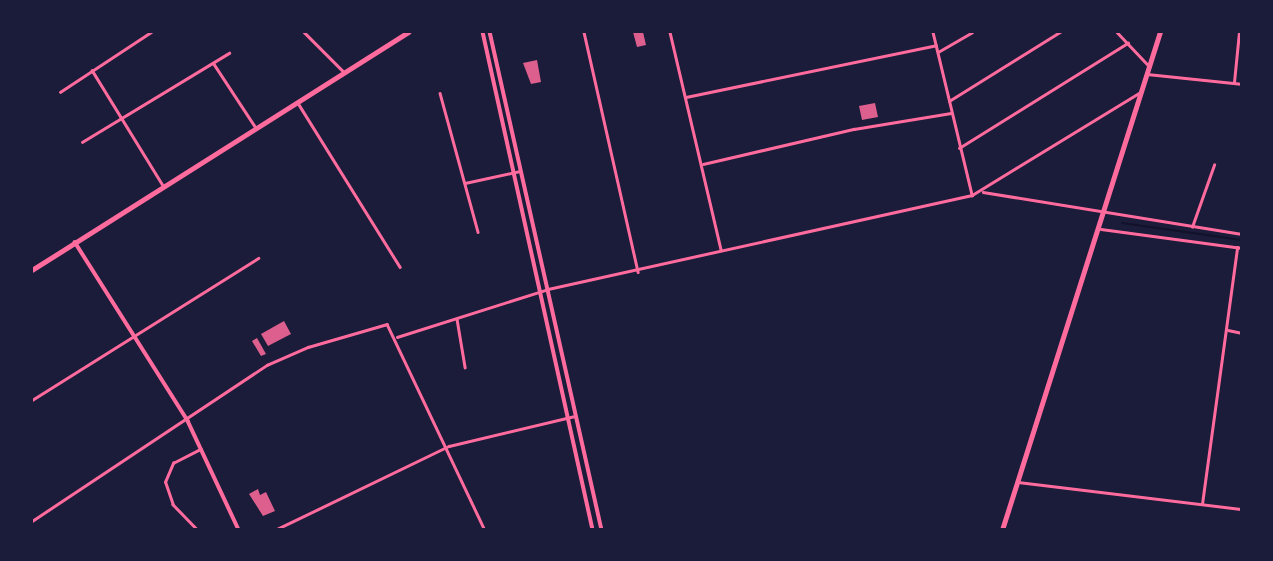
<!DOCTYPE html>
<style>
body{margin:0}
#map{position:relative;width:1273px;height:561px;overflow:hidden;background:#1b1b3a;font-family:"Source Sans 3",sans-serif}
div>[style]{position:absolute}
.stream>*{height:2px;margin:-1px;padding:0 1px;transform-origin:1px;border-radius:1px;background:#12122b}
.building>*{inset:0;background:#dd5f8e}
.minor>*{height:2.5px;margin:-1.25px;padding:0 1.25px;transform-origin:1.25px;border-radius:1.25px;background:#ff6b9d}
.tertiary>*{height:3.5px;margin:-1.75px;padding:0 1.75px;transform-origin:1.75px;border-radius:1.75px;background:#ff6b9d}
.primary>*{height:4.5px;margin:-2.25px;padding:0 2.25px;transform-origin:2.25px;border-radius:2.25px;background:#ff6b9d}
span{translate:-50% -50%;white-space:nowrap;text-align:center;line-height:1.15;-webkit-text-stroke:5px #1b1b3a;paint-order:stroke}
.frame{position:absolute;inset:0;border:33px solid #1b1b3a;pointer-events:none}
</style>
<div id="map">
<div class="stream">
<div style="left:1122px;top:223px;width:121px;rotate:8.1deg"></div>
</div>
<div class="building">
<div style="clip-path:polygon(633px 32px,643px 32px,646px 45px,637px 47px)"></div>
<div style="clip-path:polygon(537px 60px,541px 82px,531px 84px,523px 63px)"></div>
<div style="clip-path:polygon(875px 103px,878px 117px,862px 120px,859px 106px)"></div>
<div style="clip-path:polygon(284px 321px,291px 334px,268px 346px,261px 334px)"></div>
<div style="clip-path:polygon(257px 338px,266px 354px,261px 356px,252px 341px)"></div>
<div style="clip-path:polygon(258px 489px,260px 495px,266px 492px,275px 511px,263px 516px,249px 494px)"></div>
</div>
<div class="minor">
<div style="left:304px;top:32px;width:57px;rotate:45deg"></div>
<div style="left:584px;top:32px;width:246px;rotate:77.3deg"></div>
<div style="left:670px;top:32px;width:224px;rotate:76.8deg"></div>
<div style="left:933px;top:32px;width:168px;rotate:76.5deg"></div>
<div style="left:1117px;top:32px;width:45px;rotate:46.8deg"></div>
<div style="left:938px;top:52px;width:39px;rotate:-30deg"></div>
<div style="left:214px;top:64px;width:77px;rotate:56.7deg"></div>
<div style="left:92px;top:70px;width:137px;rotate:58.4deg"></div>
<div style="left:1147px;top:74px;width:96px;rotate:6deg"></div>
<div style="left:1234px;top:82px;width:50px;rotate:-84.3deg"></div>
<div style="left:60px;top:92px;width:109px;rotate:-33.4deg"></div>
<div style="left:440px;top:93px;width:144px;rotate:74.7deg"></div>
<div style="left:686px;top:97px;width:255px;rotate:-11.7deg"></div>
<div style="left:949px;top:101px;width:131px;rotate:-31.9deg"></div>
<div style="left:298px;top:103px;width:193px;rotate:58.1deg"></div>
<div style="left:82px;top:142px;width:172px;rotate:-31.2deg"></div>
<div style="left:959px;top:148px;width:199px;rotate:-31.9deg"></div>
<div style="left:703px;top:164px;width:155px;rotate:-13.1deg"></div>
<div style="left:854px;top:129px;width:98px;rotate:-9.4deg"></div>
<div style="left:465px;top:183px;width:56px;rotate:-12.3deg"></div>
<div style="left:983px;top:192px;width:262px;rotate:9.2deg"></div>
<div style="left:1192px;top:227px;width:66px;rotate:-70.5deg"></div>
<div style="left:1101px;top:229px;width:142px;rotate:7.7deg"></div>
<div style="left:457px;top:319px;width:49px;rotate:80.5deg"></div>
<div style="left:1228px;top:330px;width:14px;rotate:12deg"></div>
<div style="left:397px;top:337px;width:158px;rotate:-17.6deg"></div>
<div style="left:548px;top:289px;width:434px;rotate:-12.5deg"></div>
<div style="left:972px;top:195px;width:196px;rotate:-31.4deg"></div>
<div style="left:32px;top:400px;width:267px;rotate:-32.1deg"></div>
<div style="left:1018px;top:482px;width:226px;rotate:6.9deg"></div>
<div style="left:1202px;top:504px;width:259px;rotate:-82.2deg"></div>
<div style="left:32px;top:521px;width:282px;rotate:-33.6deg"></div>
<div style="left:267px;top:365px;width:45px;rotate:-23.7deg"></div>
<div style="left:308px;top:347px;width:82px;rotate:-16.2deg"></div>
<div style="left:387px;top:324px;width:228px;rotate:64.6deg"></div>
<div style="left:197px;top:530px;width:35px;rotate:-134deg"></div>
<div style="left:173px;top:505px;width:24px;rotate:-109deg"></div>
<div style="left:165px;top:482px;width:21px;rotate:-67deg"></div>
<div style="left:173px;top:463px;width:31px;rotate:-27deg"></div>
<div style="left:275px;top:530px;width:193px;rotate:-25.8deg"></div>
<div style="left:449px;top:446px;width:130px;rotate:-13.4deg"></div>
</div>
<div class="tertiary">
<div style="left:483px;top:32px;width:510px;rotate:77.54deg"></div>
<div style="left:490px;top:32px;width:510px;rotate:77.33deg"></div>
<div style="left:75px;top:242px;width:212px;rotate:57.7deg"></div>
<div style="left:188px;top:421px;width:120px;rotate:64.9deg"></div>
</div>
<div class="primary">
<div style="left:32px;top:270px;width:445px;rotate:-32.3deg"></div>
<div style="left:1002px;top:530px;width:522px;rotate:-72.4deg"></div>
</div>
<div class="frame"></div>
</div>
